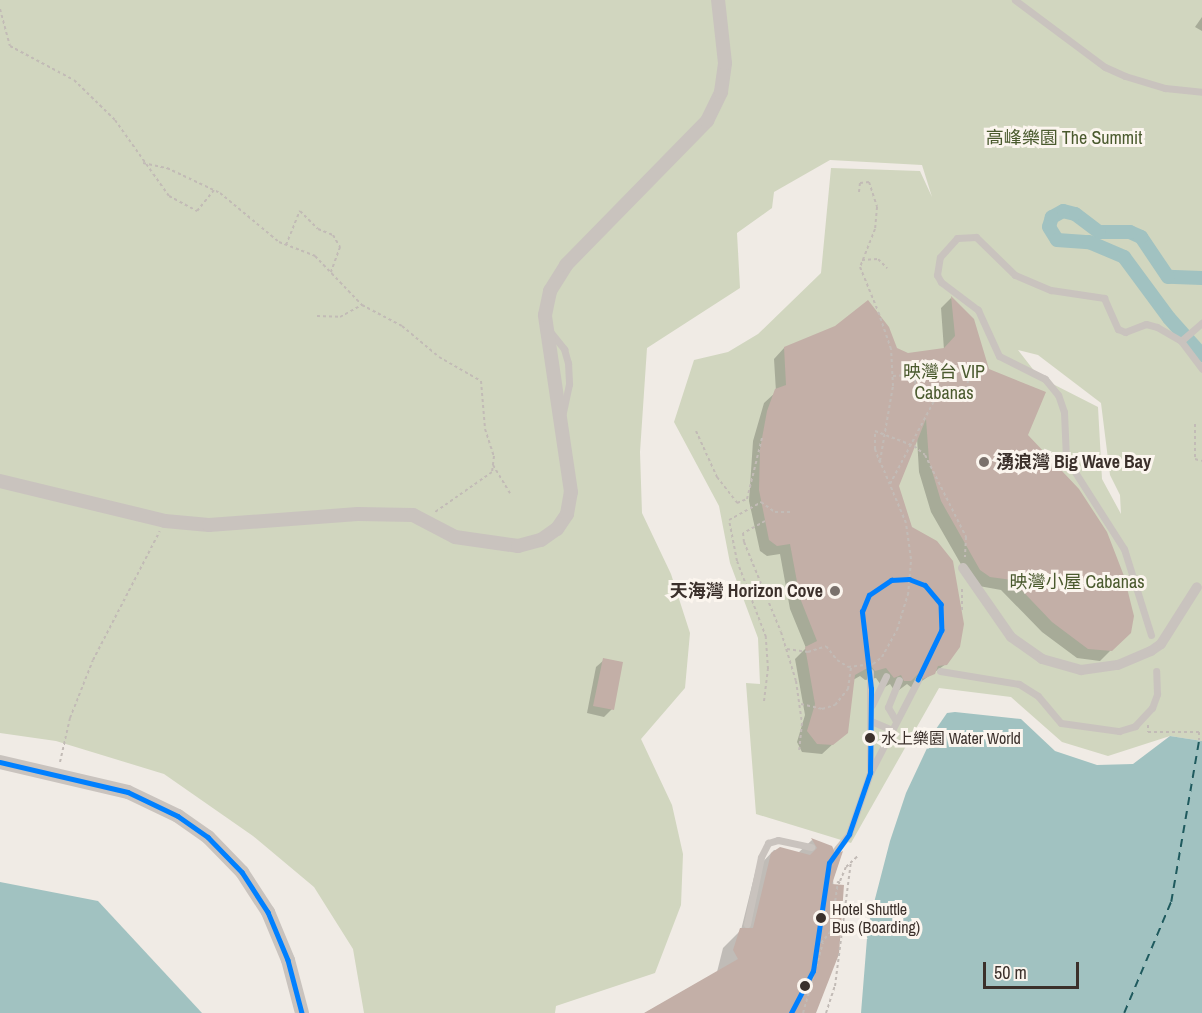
<!DOCTYPE html>
<meta charset="utf-8">
<style>
body{margin:0}
#map{position:relative;width:1202px;height:1013px;overflow:hidden;background:#f0ebe5;font-family:"Archivo Narrow","Noto Sans TC",sans-serif}
div>[style]{position:absolute}
.green>*{inset:0;background:#d1d6bf}
.water>*{inset:0;background:#a1c2c1}
.shadow>*{inset:0;background:#0003}
.canal>*{height:14px;margin:-7px;padding:0 7px;transform-origin:7px;border-radius:7px;background:#a1c2c1}
.ferry>*{height:1.5px;margin-top:-0.75px;transform-origin:0;background:repeating-linear-gradient(90deg,#1f5a5e 0 8px,transparent 0 14px)}
.building>*{inset:0;background:#c3afa7}
.path>*{height:2px;margin-top:-1px;transform-origin:0;background:repeating-linear-gradient(90deg,#c2bbb6 0 3px,transparent 0 6px)}
.service>*{height:7px;margin:-3.5px;padding:0 3.5px;transform-origin:3.5px;border-radius:3.5px;background:#c9c3be}
.pedestrian>*{height:10px;margin:-5px;padding:0 5px;transform-origin:5px;border-radius:5px;background:#c9c3be}
.minor>*{height:14px;margin:-7px;padding:0 7px;transform-origin:7px;border-radius:7px;background:#c9c3be}
.path-bridge>*{height:2px;margin-top:-1px;transform-origin:0;background:repeating-linear-gradient(90deg,#c2bbb6 0 3px,transparent 0 6px)}
.bus-1>*{height:4.5px;margin:-2.25px;padding:0 2.25px;transform-origin:2.25px;border-radius:2.25px;background:#0080ff}
.dots>*{width:16px;height:16px;translate:-50% -50%;box-sizing:border-box;border:3px solid #fbf5ee;border-radius:50%}
span{translate:-50% -50%;white-space:nowrap;text-align:center;line-height:1.15;-webkit-text-stroke:6px #fbf5ee;paint-order:stroke}
.bus-label{font-size:16px;color:#3b302b}
.left{translate:0 -50%;text-align:left}
.park-label{font-size:18px;color:#4a5a2e}
.poi-label{font-size:18px;color:#3b302b;font-weight:700}
.right{translate:-100% -50%;text-align:right}
.scale{position:absolute;left:983px;top:962px;width:96px;height:27px;box-sizing:border-box;border:3px solid #3b302b;border-top:0;padding-left:8px;font-size:18px;line-height:21px;white-space:nowrap;color:#3b302b;-webkit-text-stroke:4px #fbf5ee;paint-order:stroke}
</style>
<div id="map">
<div class="green">
<div style="clip-path:polygon(evenodd,0 0,1202px 0,1202px 741px,1170px 736px,1108px 756px,1062px 742px,1011px 697px,939px 688px,851px 843px,756px 814px,746px 683px,760px 684px,758px 638px,730px 563px,719px 506px,674px 422px,694px 360px,728px 352px,758px 334px,821px 273px,831px 168px,920px 171px,932px 197px,922px 165px,830px 160px,774px 192px,772px 208px,737px 233px,740px 288px,647px 348px,640px 452px,642px 513px,671px 574px,690px 633px,685px 688px,641px 739px,672px 805px,683px 854px,681px 905px,655px 973px,556px 1006px,555px 1013px,364px 1013px,353px 949px,314px 887px,253px 836px,164px 774px,56px 741px,0 733px,0 0,1018px 350px,1038px 355px,1101px 403px,1110px 475px,1120px 495px,1121px 514px,1102px 479px,1098px 407px,1039px 377px,1018px 350px)"></div>
</div>
<div class="water">
<div style="clip-path:polygon(955px 712px,1021px 719px,1055px 751px,1097px 765px,1133px 764px,1170px 736px,1202px 741px,1202px 1013px,861px 1013px,868px 926px,890px 841px,906px 793px,936px 729px,947px 713px)"></div>
<div style="clip-path:polygon(0 882px,98px 901px,202px 1013px,0 1013px)"></div>
</div>
<div class="shadow">
<div style="clip-path:polygon(1202px 17px,1202px 31px,1195px 27px)"></div>
<div style="clip-path:polygon(951px 298px,973px 320px,988px 370px,1026px 435px,1129px 632px,1100px 661px,1077px 658px,1042px 632px,1001px 590px,979px 586px,970px 580px,931px 512px,919px 472px,917px 438px,897px 486px,946px 664px,912px 688px,907px 684px,899px 690px,894px 690px,890px 684px,883px 688px,876px 678px,865px 680px,860px 676px,853px 680px,846px 732px,822px 754px,802px 752px,797px 742px,805px 715px,795px 659px,806px 648px,790px 609px,780px 554px,767px 556px,760px 551px,749px 501px,753px 441px,764px 403px,776px 392px,774px 359px,784px 348px,895px 350px,908px 355px,944px 350px,941px 308px)"></div>
<div style="clip-path:polygon(604px 660px,612px 709px,604px 717px,587px 713px,596px 667px)"></div>
<div style="clip-path:polygon(812px 840px,831px 848px,838px 954px,813px 1013px,645px 1013px,717px 972px,723px 948px,741px 930px,756px 869px,774px 850px,798px 853px)"></div>
</div>
<div class="canal">
<div style="left:1202px;top:278px;width:34px;rotate:-178deg"></div>
<div style="left:1168px;top:277px;width:48px;rotate:-124deg"></div>
<div style="left:1141px;top:237px;width:12px;rotate:-156deg"></div>
<div style="left:1130px;top:232px;width:31px;rotate:180deg"></div>
<div style="left:1099px;top:232px;width:30px;rotate:-143deg"></div>
<div style="left:1075px;top:214px;width:12px;rotate:-166deg"></div>
<div style="left:1063px;top:211px;width:13px;rotate:151deg"></div>
<div style="left:1052px;top:217px;width:10px;rotate:107deg"></div>
<div style="left:1049px;top:227px;width:15px;rotate:58deg"></div>
<div style="left:1057px;top:240px;width:32px;rotate:4deg"></div>
<div style="left:1089px;top:242px;width:38px;rotate:23deg"></div>
<div style="left:1124px;top:257px;width:76px;rotate:53.6deg"></div>
<div style="left:1169px;top:318px;width:50px;rotate:48.3deg"></div>
</div>
<div class="ferry">
<div style="left:1124px;top:1013px;width:121px;rotate:-67.1deg"></div>
<div style="left:1171px;top:902px;width:164px;rotate:-80.2deg"></div>
</div>
<div class="building">
<div style="clip-path:polygon(951px 296px,974px 319px,989px 369px,1046px 392px,1028px 435px,1079px 489px,1107px 532px,1124px 576px,1134px 616px,1131px 633px,1112px 651px,1088px 649px,1052px 622px,1012px 580px,990px 577px,980px 570px,941px 501px,929px 461px,926px 419px,899px 486px,912px 527px,937px 541px,953px 561px,964px 624px,960px 647px,947px 665px,938px 666px,935px 674px,923px 679px,918px 674px,911px 681px,904px 681px,901px 675px,894px 678px,886px 668px,875px 671px,871px 666px,855px 675px,848px 733px,833px 745px,817px 744px,807px 731px,815px 704px,805px 647px,817px 641px,800px 598px,790px 544px,777px 546px,769px 540px,759px 490px,760px 449px,767px 411px,775px 389px,786px 385px,784px 347px,835px 326px,868px 300px,889px 327px,897px 348px,908px 353px,944px 348px,955px 336px)"></div>
<div style="clip-path:polygon(603px 658px,623px 662px,614px 710px,593px 706px)"></div>
<div style="clip-path:polygon(811px 838px,832px 846px,836px 854px,843px 851px,832px 884px,844px 885px,839px 954px,816px 1013px,644px 1013px,738px 959px,733px 950px,740px 928px,753px 928px,771px 853px,780px 847px,810px 855px,817px 848px)"></div>
</div>
<div class="path">
<div style="left:0;top:9px;width:38px;rotate:75deg"></div>
<div style="left:10px;top:46px;width:72px;rotate:28deg"></div>
<div style="left:74px;top:80px;width:57px;rotate:44.3deg"></div>
<div style="left:115px;top:120px;width:93px;rotate:54.6deg"></div>
<div style="left:169px;top:196px;width:32px;rotate:28deg"></div>
<div style="left:197px;top:211px;width:27px;rotate:-51deg"></div>
<div style="left:143px;top:163px;width:25px;rotate:12deg"></div>
<div style="left:167px;top:168px;width:59px;rotate:25.3deg"></div>
<div style="left:220px;top:193px;width:77px;rotate:39.7deg"></div>
<div style="left:279px;top:242px;width:39px;rotate:21deg"></div>
<div style="left:315px;top:256px;width:68px;rotate:46.2deg"></div>
<div style="left:362px;top:305px;width:45px;rotate:27.7deg"></div>
<div style="left:402px;top:326px;width:48px;rotate:40deg"></div>
<div style="left:439px;top:357px;width:48px;rotate:29.7deg"></div>
<div style="left:481px;top:381px;width:48px;rotate:85.2deg"></div>
<div style="left:485px;top:429px;width:28px;rotate:72deg"></div>
<div style="left:494px;top:456px;width:16px;rotate:97deg"></div>
<div style="left:492px;top:472px;width:70px;rotate:144.9deg"></div>
<div style="left:859px;top:192px;width:9px;rotate:-84deg"></div>
<div style="left:860px;top:183px;width:9px;rotate:-6deg"></div>
<div style="left:869px;top:182px;width:26px;rotate:72deg"></div>
<div style="left:877px;top:207px;width:22px;rotate:95deg"></div>
<div style="left:875px;top:229px;width:41px;rotate:111.5deg"></div>
<div style="left:860px;top:267px;width:48px;rotate:67.8deg"></div>
<div style="left:286px;top:245px;width:37px;rotate:-68deg"></div>
<div style="left:300px;top:211px;width:25px;rotate:45deg"></div>
<div style="left:318px;top:229px;width:16px;rotate:22deg"></div>
<div style="left:333px;top:235px;width:14px;rotate:60deg"></div>
<div style="left:340px;top:247px;width:27px;rotate:110deg"></div>
<div style="left:862px;top:260px;width:16px;rotate:-4deg"></div>
<div style="left:878px;top:259px;width:13px;rotate:45deg"></div>
<div style="left:317px;top:316px;width:23px;rotate:2deg"></div>
<div style="left:340px;top:317px;width:25px;rotate:-29deg"></div>
<div style="left:936px;top:367px;width:25px;rotate:7deg"></div>
<div style="left:961px;top:370px;width:12px;rotate:55deg"></div>
<div style="left:968px;top:380px;width:9px;rotate:96deg"></div>
<div style="left:967px;top:389px;width:27px;rotate:156deg"></div>
<div style="left:942px;top:400px;width:21px;rotate:-163deg"></div>
<div style="left:922px;top:394px;width:13px;rotate:-122deg"></div>
<div style="left:915px;top:383px;width:12px;rotate:-81deg"></div>
<div style="left:917px;top:371px;width:19px;rotate:-12deg"></div>
<div style="left:893px;top:376px;width:22px;rotate:-3deg"></div>
<div style="left:1195px;top:424px;width:35px;rotate:90deg"></div>
<div style="left:1195px;top:459px;width:7px;rotate:16deg"></div>
<div style="left:696px;top:431px;width:51px;rotate:65.5deg"></div>
<div style="left:717px;top:477px;width:33px;rotate:52deg"></div>
<div style="left:737px;top:503px;width:11px;rotate:-22deg"></div>
<div style="left:747px;top:499px;width:63px;rotate:-76.2deg"></div>
<div style="left:880px;top:463px;width:15px;rotate:-110deg"></div>
<div style="left:875px;top:449px;width:18px;rotate:-90deg"></div>
<div style="left:875px;top:431px;width:42px;rotate:21deg"></div>
<div style="left:914px;top:446px;width:14px;rotate:39deg"></div>
<div style="left:925px;top:455px;width:92px;rotate:63.4deg"></div>
<div style="left:966px;top:537px;width:20px;rotate:93deg"></div>
<div style="left:493px;top:465px;width:33px;rotate:59deg"></div>
<div style="left:765px;top:521px;width:25px;rotate:151deg"></div>
<div style="left:743px;top:533px;width:9px;rotate:84deg"></div>
<div style="left:744px;top:542px;width:97px;rotate:67.7deg"></div>
<div style="left:781px;top:632px;width:51px;rotate:73deg"></div>
<div style="left:796px;top:681px;width:42px;rotate:81.9deg"></div>
<div style="left:802px;top:723px;width:29px;rotate:96deg"></div>
<div style="left:748px;top:586px;width:13px;rotate:-18deg"></div>
<div style="left:962px;top:610px;width:24px;rotate:-90deg"></div>
<div style="left:787px;top:649px;width:21px;rotate:8deg"></div>
<div style="left:808px;top:652px;width:19px;rotate:-18deg"></div>
<div style="left:764px;top:701px;width:32px;rotate:-83deg"></div>
<div style="left:768px;top:669px;width:32px;rotate:-94deg"></div>
<div style="left:766px;top:637px;width:81px;rotate:-110.9deg"></div>
<div style="left:737px;top:561px;width:42px;rotate:-101deg"></div>
<div style="left:729px;top:520px;width:37px;rotate:-29deg"></div>
<div style="left:761px;top:502px;width:17px;rotate:36deg"></div>
<div style="left:775px;top:512px;width:15px"></div>
<div style="left:801px;top:704px;width:22px;rotate:13deg"></div>
<div style="left:822px;top:709px;width:14px;rotate:-17deg"></div>
<div style="left:835px;top:705px;width:21px;rotate:-51deg"></div>
<div style="left:848px;top:689px;width:22px;rotate:-82deg"></div>
<div style="left:1148px;top:725px;width:7px;rotate:90deg"></div>
<div style="left:1148px;top:732px;width:51px"></div>
<div style="left:1199px;top:732px;width:8px;rotate:90deg"></div>
<div style="left:60px;top:762px;width:45px;rotate:-77.2deg"></div>
<div style="left:70px;top:718px;width:62px;rotate:-68.4deg"></div>
<div style="left:93px;top:660px;width:145px;rotate:-62.6deg"></div>
<div style="left:840px;top:881px;width:15px;rotate:-67deg"></div>
<div style="left:846px;top:867px;width:16px;rotate:-43deg"></div>
<div style="left:836px;top:924px;width:7px;rotate:98deg"></div>
<div style="left:835px;top:931px;width:4px;rotate:180deg"></div>
<div style="left:831px;top:931px;width:50px;rotate:-82deg"></div>
<div style="left:838px;top:881px;width:5px;rotate:53deg"></div>
<div style="left:821px;top:943px;width:16px;rotate:-50deg"></div>
<div style="left:803px;top:1013px;width:73px;rotate:-74.1deg"></div>
<div style="left:826px;top:1013px;width:28px;rotate:-72deg"></div>
<div style="left:835px;top:986px;width:126px;rotate:-82.7deg"></div>
</div>
<div class="service">
<div style="left:1015px;top:0;width:112px;rotate:36.7deg"></div>
<div style="left:1105px;top:67px;width:22px;rotate:24deg"></div>
<div style="left:1125px;top:76px;width:42px;rotate:16.7deg"></div>
<div style="left:1165px;top:88px;width:37px;rotate:6deg"></div>
<div style="left:548px;top:329px;width:26px;rotate:51deg"></div>
<div style="left:564px;top:349px;width:15px;rotate:74deg"></div>
<div style="left:568px;top:363px;width:21px;rotate:87deg"></div>
<div style="left:569px;top:384px;width:30px;rotate:102deg"></div>
<div style="left:1181px;top:341px;width:28px;rotate:-41deg"></div>
<div style="left:1151px;top:635px;width:90px;rotate:-107.4deg"></div>
<div style="left:1124px;top:549px;width:108px;rotate:-122.5deg"></div>
<div style="left:1066px;top:458px;width:46px;rotate:-92.5deg"></div>
<div style="left:1064px;top:412px;width:18px;rotate:-109deg"></div>
<div style="left:1058px;top:395px;width:21px;rotate:-129deg"></div>
<div style="left:1045px;top:379px;width:51px;rotate:-153.4deg"></div>
<div style="left:999px;top:356px;width:51px;rotate:-114.5deg"></div>
<div style="left:978px;top:310px;width:46px;rotate:-142.9deg"></div>
<div style="left:941px;top:282px;width:8px;rotate:-120deg"></div>
<div style="left:937px;top:275px;width:18px;rotate:-81deg"></div>
<div style="left:940px;top:257px;width:25px;rotate:-48deg"></div>
<div style="left:957px;top:238px;width:19px;rotate:-3deg"></div>
<div style="left:976px;top:237px;width:54px;rotate:44.3deg"></div>
<div style="left:1015px;top:275px;width:39px;rotate:23deg"></div>
<div style="left:1051px;top:290px;width:54px;rotate:8.6deg"></div>
<div style="left:1104px;top:298px;width:34px;rotate:66deg"></div>
<div style="left:1118px;top:329px;width:8px;rotate:23deg"></div>
<div style="left:1125px;top:332px;width:22px;rotate:-21deg"></div>
<div style="left:1146px;top:324px;width:11px;rotate:15deg"></div>
<div style="left:1157px;top:327px;width:28px;rotate:30deg"></div>
<div style="left:1181px;top:341px;width:35px;rotate:53deg"></div>
<div style="left:940px;top:671px;width:80px;rotate:9.3deg"></div>
<div style="left:1019px;top:684px;width:22px;rotate:32deg"></div>
<div style="left:1038px;top:696px;width:35px;rotate:50deg"></div>
<div style="left:1061px;top:723px;width:59px;rotate:7.9deg"></div>
<div style="left:1119px;top:731px;width:17px;rotate:-17deg"></div>
<div style="left:1135px;top:726px;width:25px;rotate:-47deg"></div>
<div style="left:1152px;top:708px;width:15px;rotate:-70deg"></div>
<div style="left:1157px;top:694px;width:23px;rotate:-92deg"></div>
<div style="left:870px;top:672px;width:99px;rotate:90deg"></div>
<div style="left:872px;top:705px;width:32px;rotate:-64deg"></div>
<div style="left:871px;top:721px;width:23px;rotate:23deg"></div>
<div style="left:896px;top:721px;width:16px;rotate:-120deg"></div>
<div style="left:888px;top:707px;width:29px;rotate:-68deg"></div>
<div style="left:837px;top:849px;width:19px;rotate:-51deg"></div>
<div style="left:849px;top:834px;width:65px;rotate:-71deg"></div>
<div style="left:870px;top:773px;width:105px;rotate:-62.7deg"></div>
<div style="left:747px;top:924px;width:68px;rotate:-78.2deg"></div>
<div style="left:761px;top:857px;width:16px;rotate:-63deg"></div>
<div style="left:768px;top:843px;width:10px;rotate:-17deg"></div>
<div style="left:778px;top:840px;width:34px;rotate:12deg"></div>
</div>
<div class="pedestrian">
<div style="left:963px;top:568px;width:84px;rotate:55.2deg"></div>
<div style="left:1011px;top:637px;width:38px;rotate:35deg"></div>
<div style="left:1042px;top:659px;width:41px;rotate:15.8deg"></div>
<div style="left:1081px;top:670px;width:37px;rotate:-8deg"></div>
<div style="left:1118px;top:665px;width:36px;rotate:-23deg"></div>
<div style="left:1151px;top:651px;width:12px;rotate:-35deg"></div>
<div style="left:1161px;top:644px;width:67px;rotate:-57.7deg"></div>
</div>
<div class="minor">
<div style="left:0;top:481px;width:170px;rotate:13.6deg"></div>
<div style="left:165px;top:521px;width:44px;rotate:5.2deg"></div>
<div style="left:209px;top:525px;width:149px;rotate:-4.2deg"></div>
<div style="left:358px;top:514px;width:55px;rotate:1deg"></div>
<div style="left:413px;top:515px;width:47px;rotate:27.6deg"></div>
<div style="left:455px;top:537px;width:64px;rotate:8.1deg"></div>
<div style="left:518px;top:546px;width:24px;rotate:-15deg"></div>
<div style="left:541px;top:540px;width:19px;rotate:-35deg"></div>
<div style="left:557px;top:529px;width:18px;rotate:-56deg"></div>
<div style="left:567px;top:514px;width:22px;rotate:-80deg"></div>
<div style="left:571px;top:492px;width:179px;rotate:-98.4deg"></div>
<div style="left:545px;top:315px;width:25px;rotate:-78deg"></div>
<div style="left:550px;top:291px;width:31px;rotate:-58deg"></div>
<div style="left:566px;top:265px;width:202px;rotate:-45.6deg"></div>
<div style="left:707px;top:121px;width:32px;rotate:-64deg"></div>
<div style="left:721px;top:92px;width:29px;rotate:-82deg"></div>
<div style="left:725px;top:63px;width:63px;rotate:-96.3deg"></div>
<div style="left:0;top:762px;width:131px;rotate:13.2deg"></div>
<div style="left:128px;top:792px;width:55px;rotate:25.6deg"></div>
<div style="left:178px;top:816px;width:37px;rotate:35deg"></div>
<div style="left:208px;top:837px;width:49px;rotate:45.8deg"></div>
<div style="left:242px;top:872px;width:48px;rotate:57deg"></div>
<div style="left:268px;top:912px;width:52px;rotate:67.4deg"></div>
<div style="left:288px;top:960px;width:55px;rotate:75.2deg"></div>
</div>
<div class="path-bridge">
<div style="left:890px;top:484px;width:96px;rotate:-62.1deg"></div>
<div style="left:826px;top:646px;width:18px;rotate:52deg"></div>
<div style="left:837px;top:660px;width:13px;rotate:32deg"></div>
<div style="left:848px;top:667px;width:25px;rotate:-7deg"></div>
<div style="left:873px;top:664px;width:11px;rotate:-38deg"></div>
<div style="left:882px;top:657px;width:31px;rotate:-61deg"></div>
<div style="left:897px;top:630px;width:37px;rotate:-73deg"></div>
<div style="left:908px;top:595px;width:36px;rotate:-85deg"></div>
<div style="left:911px;top:559px;width:36px;rotate:-98deg"></div>
<div style="left:906px;top:523px;width:67px;rotate:-112.8deg"></div>
<div style="left:880px;top:461px;width:76px;rotate:-80.2deg"></div>
<div style="left:893px;top:386px;width:37px;rotate:-93deg"></div>
<div style="left:891px;top:349px;width:40px;rotate:-108.9deg"></div>
</div>
<div class="bus-1">
<div style="left:0;top:762px;width:131px;rotate:13.2deg"></div>
<div style="left:128px;top:792px;width:55px;rotate:25.6deg"></div>
<div style="left:178px;top:816px;width:37px;rotate:35deg"></div>
<div style="left:208px;top:837px;width:49px;rotate:45.8deg"></div>
<div style="left:242px;top:872px;width:48px;rotate:57deg"></div>
<div style="left:268px;top:912px;width:52px;rotate:67.4deg"></div>
<div style="left:288px;top:960px;width:55px;rotate:75.2deg"></div>
<div style="left:791px;top:1013px;width:47px;rotate:-62.4deg"></div>
<div style="left:813px;top:971px;width:109px;rotate:-81.6deg"></div>
<div style="left:829px;top:863px;width:35px;rotate:-55deg"></div>
<div style="left:849px;top:834px;width:65px;rotate:-71deg"></div>
<div style="left:870px;top:773px;width:84px;rotate:-89.3deg"></div>
<div style="left:871px;top:689px;width:78px;rotate:-96.7deg"></div>
<div style="left:862px;top:612px;width:18px;rotate:-68deg"></div>
<div style="left:869px;top:595px;width:27px;rotate:-34deg"></div>
<div style="left:891px;top:580px;width:18px;rotate:-3deg"></div>
<div style="left:909px;top:579px;width:17px;rotate:21deg"></div>
<div style="left:925px;top:585px;width:25px;rotate:50deg"></div>
<div style="left:941px;top:604px;width:26px;rotate:88deg"></div>
<div style="left:942px;top:630px;width:55px;rotate:115.6deg"></div>
</div>
<div class="dots">
<div style="left:984px;top:462px;background:#7a716c"></div>
<div style="left:835px;top:591px;background:#7a716c"></div>
<div style="left:870px;top:738px;background:#3b302b"></div>
<div style="left:821px;top:918px;background:#3b302b"></div>
<div style="left:805px;top:986px;background:#3b302b"></div>
</div>
<div class="bus-label">
<span class="left" style="left:881px;top:738px">水上樂園 Water World</span>
<span class="left" style="left:832px;top:918px">Hotel Shuttle<br>Bus (Boarding)</span>
</div>
<div class="park-label">
<span style="left:1064px;top:138px">高峰樂園 The Summit</span>
<span style="left:944px;top:383px">映灣台 VIP<br>Cabanas</span>
<span style="left:1077px;top:582px">映灣小屋 Cabanas</span>
</div>
<div class="poi-label">
<span class="left" style="left:996px;top:462px">湧浪灣 Big Wave Bay</span>
<span class="right" style="left:823px;top:591px">天海灣 Horizon Cove</span>
</div>
<div class="scale">50 m</div>
</div>
